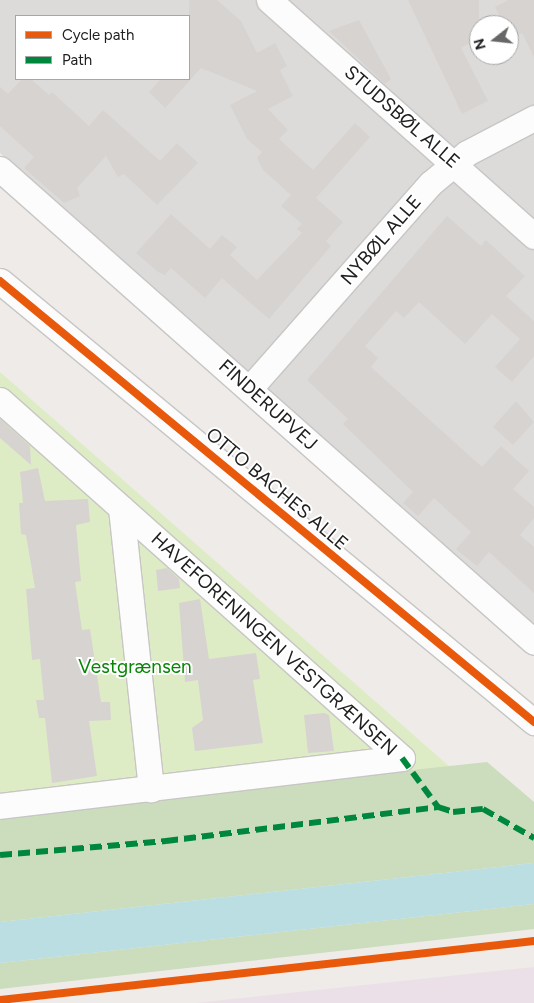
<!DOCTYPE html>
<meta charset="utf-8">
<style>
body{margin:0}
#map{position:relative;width:534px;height:1003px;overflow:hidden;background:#eeebe8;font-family:Figtree,sans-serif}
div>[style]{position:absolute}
.residential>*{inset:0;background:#dddbda}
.industrial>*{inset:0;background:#ece0e8}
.grass>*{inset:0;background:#deecc5}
.forest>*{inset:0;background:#cbddbc}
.water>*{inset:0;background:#badee2}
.building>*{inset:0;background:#d6d3d1}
.roads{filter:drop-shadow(1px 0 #c7c6c4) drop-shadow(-1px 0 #c7c6c4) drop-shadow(0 1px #c7c6c4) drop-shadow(0 -1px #c7c6c4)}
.minor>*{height:25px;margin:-12.5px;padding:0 12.5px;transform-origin:12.5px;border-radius:12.5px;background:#fcfcfc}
.quiet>*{height:6px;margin-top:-3px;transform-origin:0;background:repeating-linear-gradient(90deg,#00873e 0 12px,transparent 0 18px)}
.cycleway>*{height:8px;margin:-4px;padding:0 4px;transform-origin:4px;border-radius:4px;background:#e8590c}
span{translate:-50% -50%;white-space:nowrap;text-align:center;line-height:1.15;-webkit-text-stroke:4px #fff;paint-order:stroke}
.street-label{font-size:19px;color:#202020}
.park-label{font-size:19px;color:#088407}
.legend{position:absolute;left:15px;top:15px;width:175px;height:65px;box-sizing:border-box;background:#fff;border:1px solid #a6a6a6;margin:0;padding:6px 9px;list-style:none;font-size:15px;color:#202020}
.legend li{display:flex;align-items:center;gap:10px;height:25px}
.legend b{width:25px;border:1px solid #a6a6a6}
.north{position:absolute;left:469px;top:15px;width:50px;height:50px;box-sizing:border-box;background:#fff;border:1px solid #a6a6a6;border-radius:50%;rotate:254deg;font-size:14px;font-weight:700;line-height:20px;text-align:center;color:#202020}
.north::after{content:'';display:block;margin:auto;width:18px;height:22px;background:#686766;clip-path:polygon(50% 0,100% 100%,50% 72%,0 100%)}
</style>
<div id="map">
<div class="residential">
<div style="clip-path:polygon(evenodd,0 0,534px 0,534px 628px,0 153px,0 0,16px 16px,189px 16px,189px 79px,16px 79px,16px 16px,0 0,479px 25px,509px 25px,509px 55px,479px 55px,479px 25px)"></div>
</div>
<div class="industrial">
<div style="clip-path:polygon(534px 967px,534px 1003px,196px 1003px)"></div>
</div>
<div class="grass">
<div style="clip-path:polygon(0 372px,450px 767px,0 816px)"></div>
</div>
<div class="forest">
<div style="clip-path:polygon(487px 762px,534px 802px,534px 863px,0 922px,0 814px)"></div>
<div style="clip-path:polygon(534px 904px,534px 929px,0 989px,0 963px)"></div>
</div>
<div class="water">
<div style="clip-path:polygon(534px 863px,534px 904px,0 963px,0 922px)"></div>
</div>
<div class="building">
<div style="clip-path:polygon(189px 0,217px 0,241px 21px,257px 53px,275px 43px,287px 66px,280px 70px,293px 96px,268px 109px,288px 130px,279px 139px,313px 170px,355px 123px,370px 137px,316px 198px,343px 222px,326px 241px,331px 246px,269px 319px,222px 278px,205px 298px,171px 268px,165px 275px,158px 272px,136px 253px,171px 214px,210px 249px,222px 235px,237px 247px,230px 255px,257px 280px,302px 233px,297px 229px,302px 224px,281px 206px,291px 195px,263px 170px,257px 158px,262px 152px,247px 139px,230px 105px,257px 91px,201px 68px,165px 108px,149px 92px,161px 79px,189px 79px)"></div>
<div style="clip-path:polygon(408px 0,479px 0,479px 38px,461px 48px,488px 101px,462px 114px)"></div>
<div style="clip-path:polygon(508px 0,534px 0,534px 57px,522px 33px,511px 39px,509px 25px,504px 25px,495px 7px)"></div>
<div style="clip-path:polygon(359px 20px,391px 79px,385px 84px,329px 31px)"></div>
<div style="clip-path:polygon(22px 79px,31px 79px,49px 95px,52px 92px,89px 126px,103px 110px,160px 161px,177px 143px,198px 163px,157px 205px,124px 174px,118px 177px,106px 156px,77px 188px,80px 196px,64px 203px,24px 168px,34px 157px,0 126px,0 87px,8px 94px)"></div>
<div style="clip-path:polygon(447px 216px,481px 246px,486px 240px,525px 276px,506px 296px,534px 321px,534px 356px,512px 382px,495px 367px,520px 339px,492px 314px,465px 344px,419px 302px,404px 318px,396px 311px,365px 346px,378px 358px,371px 367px,482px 467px,501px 446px,529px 471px,513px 489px,534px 507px,534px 518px,520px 535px,534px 547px,534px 593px,489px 552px,477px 566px,456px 549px,471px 532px,434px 498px,418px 516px,403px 503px,413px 492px,343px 424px,348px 419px,307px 380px)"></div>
<div style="clip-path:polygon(516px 401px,534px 422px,513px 445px,493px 427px)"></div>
<div style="clip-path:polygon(0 419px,30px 446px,31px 465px,0 438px)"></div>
<div style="clip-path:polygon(38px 468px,45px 501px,88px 499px,90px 522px,76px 525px,81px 581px,75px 582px,82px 630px,90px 629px,101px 702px,110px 702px,111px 720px,89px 721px,97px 776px,52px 783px,45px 718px,39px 718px,36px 700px,44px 700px,40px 659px,32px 660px,26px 589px,35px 588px,26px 535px,21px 534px,19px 503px,23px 503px,20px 472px)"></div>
<div style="clip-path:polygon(167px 568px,179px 579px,180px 588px,158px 591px,156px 570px)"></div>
<div style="clip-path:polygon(200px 599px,209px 659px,256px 653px,260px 679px,253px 680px,263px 743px,195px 751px,192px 728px,203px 720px,198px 680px,185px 682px,179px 603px)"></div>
<div style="clip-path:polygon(324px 713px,329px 715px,334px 751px,308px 753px,304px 715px)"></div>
</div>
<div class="roads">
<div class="minor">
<div style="left:269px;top:0;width:355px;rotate:41.7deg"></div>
<div style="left:0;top:169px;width:713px;rotate:41.53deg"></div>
<div style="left:0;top:281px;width:693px;rotate:39.55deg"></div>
<div style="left:250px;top:388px;width:273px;rotate:-48.6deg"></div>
<div style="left:431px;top:183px;width:47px;rotate:-39.8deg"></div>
<div style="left:467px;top:153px;width:76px;rotate:-27.6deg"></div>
<div style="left:0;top:400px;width:538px;rotate:41.69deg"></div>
<div style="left:402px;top:758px;width:405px;rotate:173.2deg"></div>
<div style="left:121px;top:508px;width:283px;rotate:83.9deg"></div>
</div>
</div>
<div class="quiet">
<div style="left:402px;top:758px;width:61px;rotate:53.7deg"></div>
<div style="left:0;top:855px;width:167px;rotate:-4.8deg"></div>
<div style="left:166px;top:841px;width:274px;rotate:-7.1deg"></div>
<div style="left:438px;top:807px;width:16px;rotate:18deg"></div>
<div style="left:453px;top:812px;width:30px;rotate:-6deg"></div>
<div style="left:483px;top:809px;width:59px;rotate:29.6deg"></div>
</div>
<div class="cycleway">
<div style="left:0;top:281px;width:693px;rotate:39.55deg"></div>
<div style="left:0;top:1000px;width:537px;rotate:-6.3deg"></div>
</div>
<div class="street-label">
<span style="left:402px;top:117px;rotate:41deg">STUDSBØL ALLE</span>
<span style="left:381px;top:240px;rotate:-49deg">NYBØL ALLE</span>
<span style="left:268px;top:405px;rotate:42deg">FINDERUPVEJ</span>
<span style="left:277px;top:489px;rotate:40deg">OTTO BACHES ALLE</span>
<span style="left:274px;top:644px;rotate:42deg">HAVEFORENINGEN VESTGRÆNSEN</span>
</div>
<div class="park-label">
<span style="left:135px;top:667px">Vestgrænsen</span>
</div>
<ul class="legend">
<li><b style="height:6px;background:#e8590c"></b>Cycle path</li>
<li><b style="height:6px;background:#00873e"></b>Path</li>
</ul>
<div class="north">N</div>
</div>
